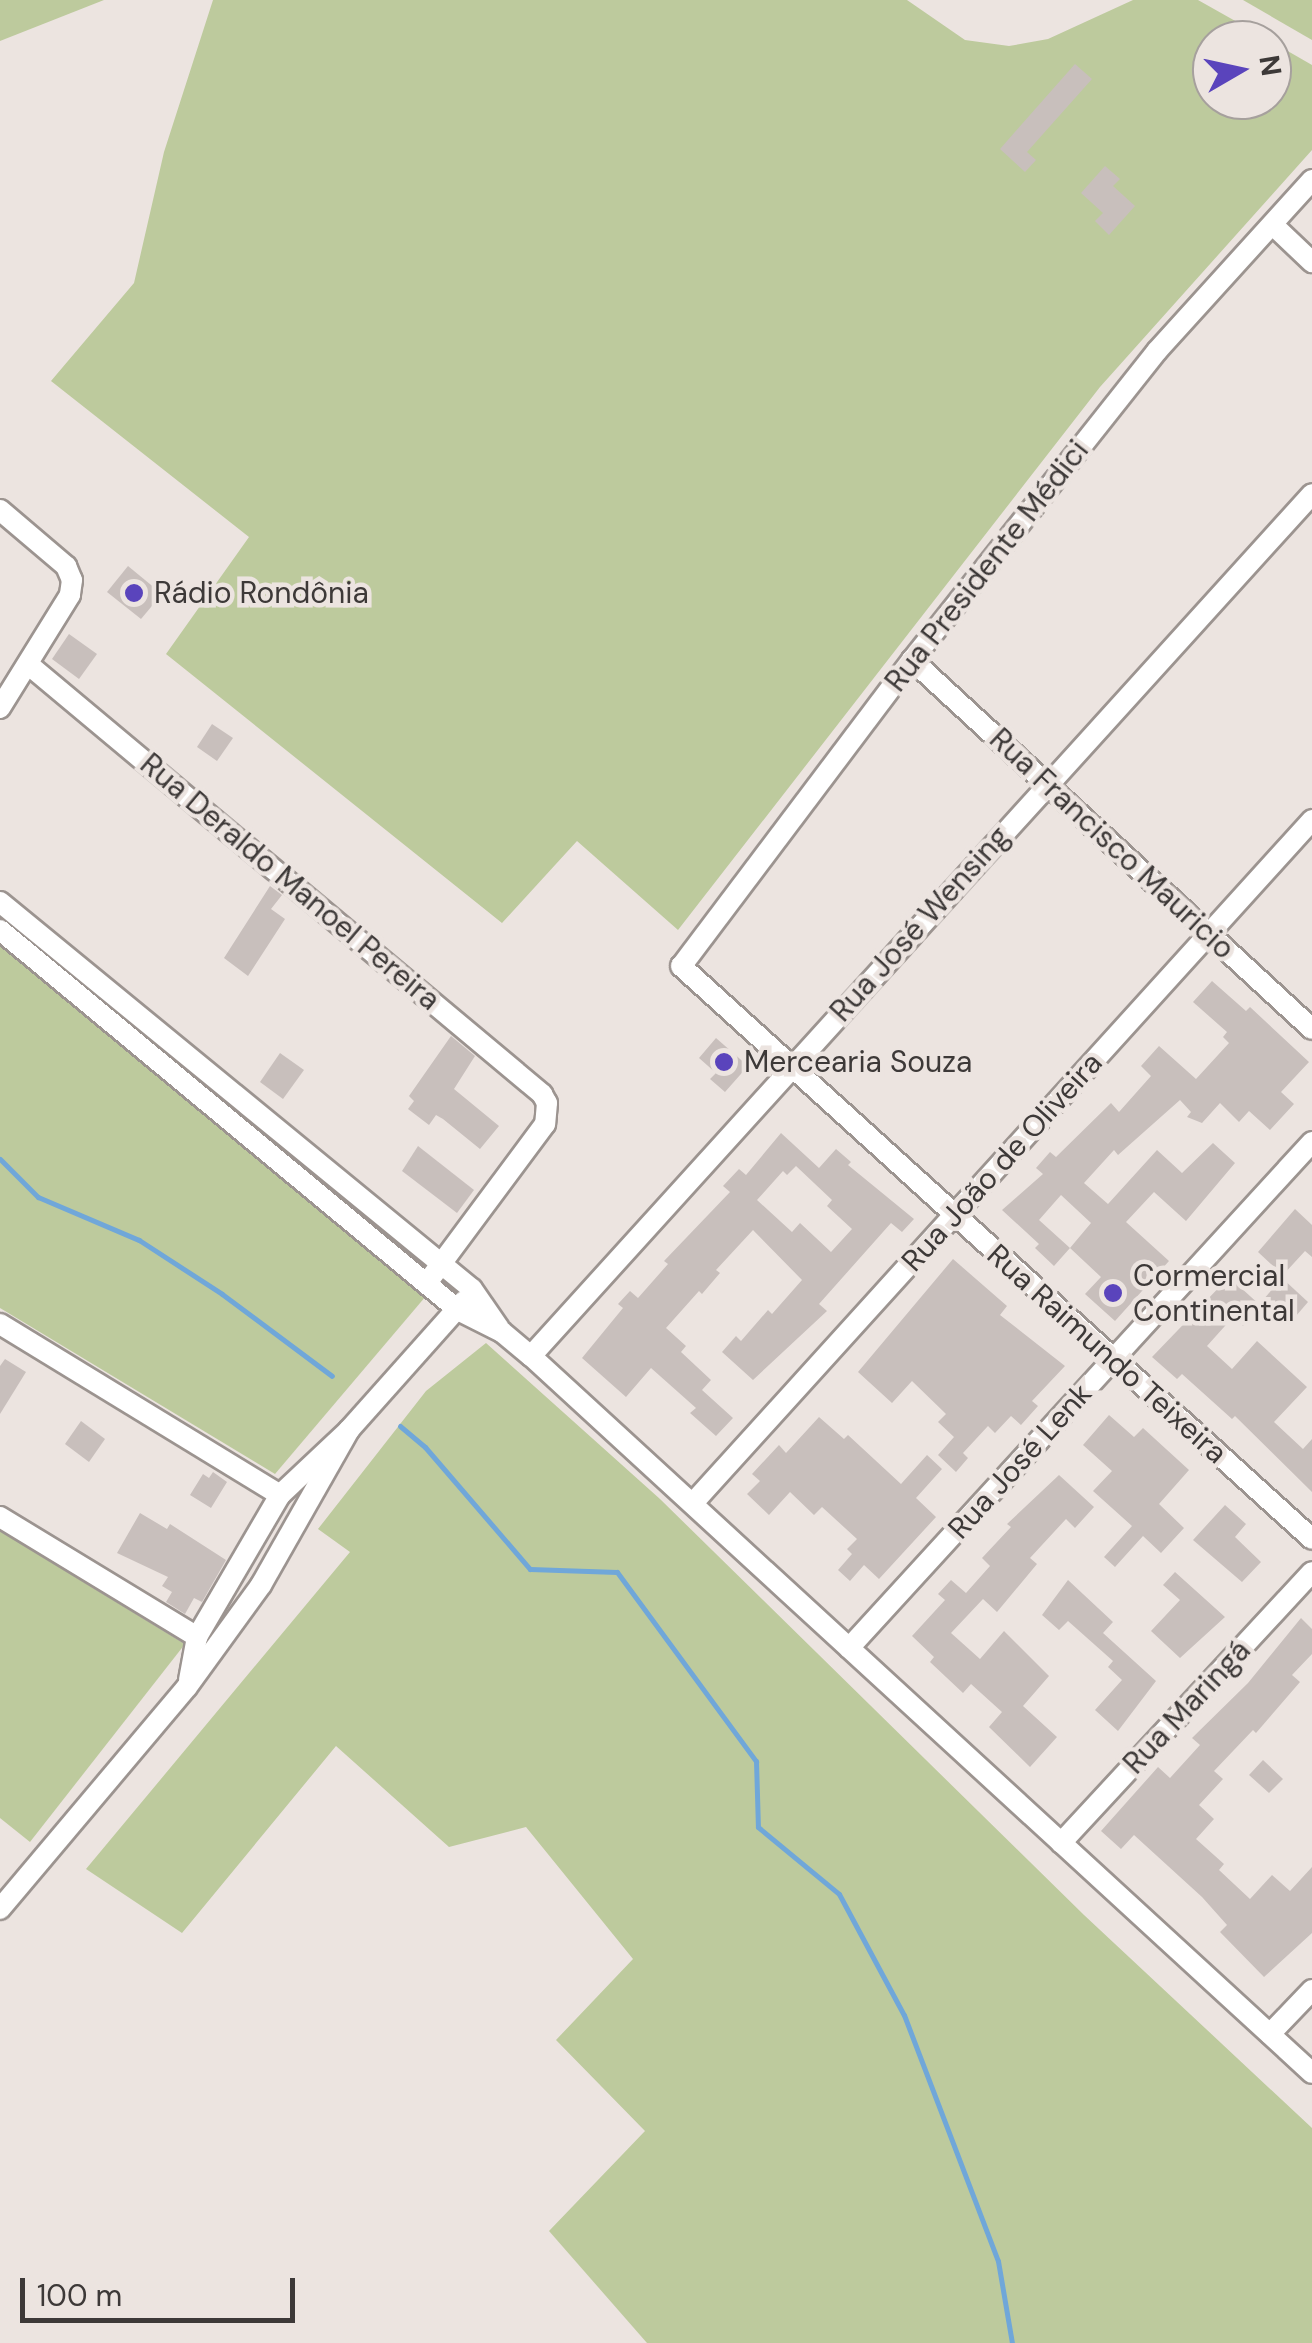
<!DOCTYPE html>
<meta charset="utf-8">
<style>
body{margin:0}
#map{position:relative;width:1312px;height:2343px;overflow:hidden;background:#ece4e0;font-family:"DM Sans",sans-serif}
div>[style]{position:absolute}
.green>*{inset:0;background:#bdca9d}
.stream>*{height:5px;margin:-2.5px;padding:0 2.5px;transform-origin:2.5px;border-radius:2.5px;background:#70a7d9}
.building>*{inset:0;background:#c8bfbc}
.roads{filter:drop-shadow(2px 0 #9c9490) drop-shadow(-2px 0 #9c9490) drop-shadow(0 2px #9c9490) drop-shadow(0 -2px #9c9490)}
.minor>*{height:20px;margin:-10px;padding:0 10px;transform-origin:10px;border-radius:10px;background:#fff}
.dots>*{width:28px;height:28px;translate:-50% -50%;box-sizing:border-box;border:5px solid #ece4e0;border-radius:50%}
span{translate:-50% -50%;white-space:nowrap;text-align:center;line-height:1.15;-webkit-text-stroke:9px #ece4e0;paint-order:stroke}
.street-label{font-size:30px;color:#3d3938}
.poi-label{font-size:30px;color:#3d3938}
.left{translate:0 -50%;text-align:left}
.north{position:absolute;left:1192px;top:20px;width:100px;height:100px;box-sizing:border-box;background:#ece4e0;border:2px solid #a6a09d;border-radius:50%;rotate:81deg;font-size:28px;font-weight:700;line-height:40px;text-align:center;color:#3d3938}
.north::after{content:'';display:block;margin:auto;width:35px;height:45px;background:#5a44bc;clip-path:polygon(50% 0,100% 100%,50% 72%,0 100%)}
.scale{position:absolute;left:20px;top:2278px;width:275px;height:45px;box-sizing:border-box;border:5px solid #3d3938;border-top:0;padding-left:12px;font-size:30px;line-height:35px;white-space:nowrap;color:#3d3938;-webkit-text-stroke:8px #ece4e0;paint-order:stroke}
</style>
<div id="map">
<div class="green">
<div style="clip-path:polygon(0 0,104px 0,0 41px)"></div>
<div style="clip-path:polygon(213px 0,907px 0,965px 40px,1009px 46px,1048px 39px,1133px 0,1198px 0,1269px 40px,1212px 40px,1212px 100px,1272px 100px,1272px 42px,1312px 65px,1312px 150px,1100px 387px,678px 930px,577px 841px,502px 923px,166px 654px,249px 537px,51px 381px,134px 283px,164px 152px)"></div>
<div style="clip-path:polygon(1243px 0,1312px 0,1312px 40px)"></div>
<div style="clip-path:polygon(0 943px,426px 1296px,275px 1474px,0 1308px)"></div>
<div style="clip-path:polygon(486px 1343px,660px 1499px,1084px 1915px,1312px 2128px,1312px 2343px,647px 2343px,549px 2231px,645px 2131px,556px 2040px,633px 1959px,526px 1827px,449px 1847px,336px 1746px,182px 1933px,86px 1869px,350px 1552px,318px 1529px,426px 1391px)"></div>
<div style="clip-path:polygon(0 1531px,185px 1644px,30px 1842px,0 1818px)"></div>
</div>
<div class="stream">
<div style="left:0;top:1159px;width:54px;rotate:45deg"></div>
<div style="left:38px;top:1197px;width:110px;rotate:23.1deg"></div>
<div style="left:139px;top:1240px;width:99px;rotate:33deg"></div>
<div style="left:222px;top:1294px;width:137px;rotate:36.7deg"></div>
<div style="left:400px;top:1426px;width:33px;rotate:40deg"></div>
<div style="left:425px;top:1447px;width:161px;rotate:49.3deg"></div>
<div style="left:530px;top:1569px;width:87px;rotate:2deg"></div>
<div style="left:617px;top:1572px;width:235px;rotate:53.7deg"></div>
<div style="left:756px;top:1761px;width:66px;rotate:88.3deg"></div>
<div style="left:758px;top:1827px;width:105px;rotate:39.6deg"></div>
<div style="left:839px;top:1894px;width:137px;rotate:61.8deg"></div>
<div style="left:904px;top:2015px;width:263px;rotate:69.1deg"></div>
<div style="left:998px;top:2261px;width:83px;rotate:80.3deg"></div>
</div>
<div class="building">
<div style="clip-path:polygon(1075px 64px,1092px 79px,1027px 152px,1036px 160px,1025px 172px,1000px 149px)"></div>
<div style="clip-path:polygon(1105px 166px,1120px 179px,1113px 186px,1135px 206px,1109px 235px,1095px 221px,1103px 213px,1081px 193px)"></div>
<div style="clip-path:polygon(128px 566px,162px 594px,141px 619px,107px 592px)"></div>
<div style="clip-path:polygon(69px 634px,97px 654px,79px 679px,52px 659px)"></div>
<div style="clip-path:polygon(212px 724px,233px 738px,217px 761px,197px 747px)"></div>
<div style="clip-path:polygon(270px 886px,282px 895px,271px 909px,285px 919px,248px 976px,224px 958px)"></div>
<div style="clip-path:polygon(evenodd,1212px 981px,1246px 1011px,1250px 1007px,1309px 1062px,1281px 1092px,1294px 1104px,1270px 1130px,1249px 1111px,1239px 1122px,1220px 1103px,1202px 1123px,1187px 1117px,1191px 1112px,1180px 1100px,1118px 1155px,1114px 1150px,1084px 1183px,1108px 1204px,1157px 1150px,1182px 1173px,1213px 1143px,1235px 1163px,1186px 1221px,1154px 1192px,1126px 1222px,1169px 1261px,1115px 1321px,1085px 1294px,1101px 1277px,1070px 1248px,1054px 1266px,1035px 1248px,1039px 1244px,1002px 1210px,1043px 1174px,1036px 1168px,1050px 1152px,1056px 1157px,1111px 1103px,1119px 1112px,1151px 1076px,1141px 1066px,1159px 1046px,1196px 1079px,1229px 1043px,1223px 1037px,1227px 1032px,1193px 1002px,1212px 981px,1061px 1195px,1091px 1223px,1070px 1248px,1039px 1220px,1061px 1195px)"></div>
<div style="clip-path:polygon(451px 1036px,475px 1056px,454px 1089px,499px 1126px,480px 1149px,443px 1119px,436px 1115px,429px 1125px,408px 1109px,414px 1101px,409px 1096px)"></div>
<div style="clip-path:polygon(716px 1038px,748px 1066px,725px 1092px,710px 1079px,716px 1073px,699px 1058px)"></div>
<div style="clip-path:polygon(280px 1053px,304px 1070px,283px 1099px,260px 1082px)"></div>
<div style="clip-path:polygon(evenodd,781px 1133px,819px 1168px,836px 1149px,851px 1162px,848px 1165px,914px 1219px,902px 1232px,891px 1223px,819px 1304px,827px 1311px,753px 1380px,722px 1352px,736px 1336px,741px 1341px,768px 1310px,772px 1314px,802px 1280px,753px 1230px,716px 1270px,720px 1273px,702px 1294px,699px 1291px,666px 1328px,686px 1346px,681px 1352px,711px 1380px,702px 1390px,733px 1418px,716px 1436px,690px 1413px,696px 1408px,651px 1368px,626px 1397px,582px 1358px,623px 1308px,618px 1304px,630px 1291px,638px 1298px,668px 1264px,664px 1261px,730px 1192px,723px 1186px,739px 1169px,746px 1175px,781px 1133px,796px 1166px,832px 1200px,827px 1206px,852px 1229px,831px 1252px,800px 1223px,792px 1232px,757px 1200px,783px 1171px,787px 1175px,796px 1166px)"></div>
<div style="clip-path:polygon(418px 1146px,474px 1190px,457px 1213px,402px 1171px)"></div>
<div style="clip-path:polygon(1295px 1209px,1312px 1225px,1312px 1257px,1305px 1251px,1283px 1275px,1258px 1252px)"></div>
<div style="clip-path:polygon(953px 1259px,1007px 1306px,1000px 1315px,1065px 1366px,1032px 1401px,1038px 1406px,1021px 1425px,1011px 1416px,995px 1433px,988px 1426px,963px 1453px,968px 1458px,956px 1472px,938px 1455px,954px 1437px,938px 1422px,946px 1414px,912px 1381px,892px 1403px,858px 1372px)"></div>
<div style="clip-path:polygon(1229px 1277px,1261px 1306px,1243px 1326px,1233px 1317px,1207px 1346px,1232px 1369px,1257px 1341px,1307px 1387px,1274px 1422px,1303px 1449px,1312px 1439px,1312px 1492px,1235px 1416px,1232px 1419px,1182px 1374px,1177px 1379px,1152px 1357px)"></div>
<div style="clip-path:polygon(1282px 1278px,1308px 1302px,1290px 1323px,1263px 1300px)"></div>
<div style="clip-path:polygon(5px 1359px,26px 1372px,0 1414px,0 1366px)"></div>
<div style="clip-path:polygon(1109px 1415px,1134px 1437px,1143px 1428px,1189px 1470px,1159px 1504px,1184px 1528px,1161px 1553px,1143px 1536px,1115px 1567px,1104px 1557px,1132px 1526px,1093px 1491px,1112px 1471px,1083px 1445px)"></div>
<div style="clip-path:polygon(819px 1417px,844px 1439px,848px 1435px,901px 1484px,927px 1455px,942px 1469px,916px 1498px,936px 1517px,879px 1579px,864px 1565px,850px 1581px,838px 1570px,852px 1554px,847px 1549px,857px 1539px,822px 1507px,814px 1515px,790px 1492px,769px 1515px,747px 1494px,760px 1481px,752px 1474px,779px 1445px,786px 1453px)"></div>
<div style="clip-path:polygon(81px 1421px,105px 1439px,89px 1462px,65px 1444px)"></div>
<div style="clip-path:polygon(213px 1472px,227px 1482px,211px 1508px,190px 1495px,203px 1474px,209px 1478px)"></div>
<div style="clip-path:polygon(1059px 1475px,1094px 1507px,1075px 1528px,1066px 1519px,1030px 1558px,1037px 1564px,997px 1612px,983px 1599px,951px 1633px,980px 1659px,1004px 1631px,1049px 1676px,1023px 1706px,1057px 1737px,1030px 1767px,989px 1727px,1002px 1712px,971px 1684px,963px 1693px,930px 1662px,934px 1657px,912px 1636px,945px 1600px,938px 1594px,951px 1580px,966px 1593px,990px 1566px,982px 1558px,1011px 1527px,1007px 1524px)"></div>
<div style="clip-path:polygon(1225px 1505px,1246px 1524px,1235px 1537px,1261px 1562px,1242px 1582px,1193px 1540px)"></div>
<div style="clip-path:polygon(140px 1513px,167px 1529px,170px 1524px,226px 1560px,202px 1602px,194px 1598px,185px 1614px,166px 1602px,172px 1592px,162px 1586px,168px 1577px,117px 1553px)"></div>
<div style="clip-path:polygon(1175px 1572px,1225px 1617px,1180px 1658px,1151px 1631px,1180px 1600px,1163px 1585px)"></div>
<div style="clip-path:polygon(1068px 1580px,1113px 1622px,1103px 1633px,1156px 1681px,1118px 1731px,1095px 1710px,1122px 1680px,1108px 1667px,1113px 1661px,1068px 1621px,1059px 1630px,1042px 1615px)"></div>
<div style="clip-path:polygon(1301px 1618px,1312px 1629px,1312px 1654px,1292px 1675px,1300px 1682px,1256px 1733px,1253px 1730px,1214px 1771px,1223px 1779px,1199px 1805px,1214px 1819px,1196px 1839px,1224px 1864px,1219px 1870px,1250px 1899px,1272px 1875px,1290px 1891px,1312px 1867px,1312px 1933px,1264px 1977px,1220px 1932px,1227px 1925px,1202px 1897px,1134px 1835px,1121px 1849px,1101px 1831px,1158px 1767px,1170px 1778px,1200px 1745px,1192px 1738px,1248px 1683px)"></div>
<div style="clip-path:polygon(1263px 1760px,1283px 1779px,1269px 1793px,1249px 1775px)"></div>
</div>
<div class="roads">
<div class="minor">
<div style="left:1312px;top:180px;width:231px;rotate:132.2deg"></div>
<div style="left:1157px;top:351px;width:394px;rotate:128.4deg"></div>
<div style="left:912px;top:660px;width:383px;rotate:127deg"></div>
<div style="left:681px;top:966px;width:852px;rotate:42.24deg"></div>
<div style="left:1273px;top:225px;width:54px;rotate:43.5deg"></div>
<div style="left:0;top:510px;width:87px;rotate:40.3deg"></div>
<div style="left:66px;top:566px;width:15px;rotate:67deg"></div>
<div style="left:72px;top:580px;width:15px;rotate:98deg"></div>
<div style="left:70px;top:595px;width:133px;rotate:121.8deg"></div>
<div style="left:912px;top:660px;width:544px;rotate:42.69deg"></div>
<div style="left:29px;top:665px;width:669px;rotate:39.9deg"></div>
<div style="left:542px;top:1094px;width:10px;rotate:61deg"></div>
<div style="left:547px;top:1103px;width:21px;rotate:95deg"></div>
<div style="left:545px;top:1124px;width:199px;rotate:126.6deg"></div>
<div style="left:0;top:902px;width:610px;rotate:39.35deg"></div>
<div style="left:472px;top:1289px;width:47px;rotate:55.3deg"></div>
<div style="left:0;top:930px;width:595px;rotate:39.68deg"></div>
<div style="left:458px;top:1310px;width:49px;rotate:26.6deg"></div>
<div style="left:502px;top:1332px;width:38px;rotate:40deg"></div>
<div style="left:531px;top:1356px;width:1060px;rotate:42.55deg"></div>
<div style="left:0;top:1324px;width:328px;rotate:31.4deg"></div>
<div style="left:531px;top:1356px;width:1163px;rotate:-47.82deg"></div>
<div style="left:693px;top:1503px;width:922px;rotate:-47.81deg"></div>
<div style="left:0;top:1517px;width:231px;rotate:31.3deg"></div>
<div style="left:849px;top:1648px;width:686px;rotate:-47.54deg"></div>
<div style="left:189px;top:1680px;width:44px;rotate:-79.5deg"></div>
<div style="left:197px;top:1637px;width:164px;rotate:-59.7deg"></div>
<div style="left:280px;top:1495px;width:95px;rotate:-43.3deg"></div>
<div style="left:349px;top:1430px;width:173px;rotate:-48.3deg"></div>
<div style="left:1061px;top:1843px;width:369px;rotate:-47.2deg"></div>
<div style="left:0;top:1909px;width:290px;rotate:-49.9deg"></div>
<div style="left:187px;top:1687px;width:126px;rotate:-54deg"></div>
<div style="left:261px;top:1585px;width:178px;rotate:-60.4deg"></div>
<div style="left:1270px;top:2034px;width:61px;rotate:-46.3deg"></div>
</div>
</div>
<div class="dots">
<div style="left:134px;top:593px;background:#5a44bc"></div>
<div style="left:724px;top:1062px;background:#5a44bc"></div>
<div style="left:1113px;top:1293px;background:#5a44bc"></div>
</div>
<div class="street-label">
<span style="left:987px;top:566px;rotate:-52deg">Rua Presidente Médici</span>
<span style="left:1112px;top:844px;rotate:43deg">Rua Francisco Mauricio</span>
<span style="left:290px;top:882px;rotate:40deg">Rua Deraldo Manoel Pereira</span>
<span style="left:920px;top:924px;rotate:-48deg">Rua José Wensing</span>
<span style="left:1002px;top:1162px;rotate:-48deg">Rua João de Oliveira</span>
<span style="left:1107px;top:1354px;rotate:42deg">Rua Raimundo Teixeira</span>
<span style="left:1020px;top:1461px;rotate:-48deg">Rua José Lenk</span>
<span style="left:1187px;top:1707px;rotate:-47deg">Rua Maringá</span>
</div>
<div class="poi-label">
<span class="left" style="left:154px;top:593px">Rádio Rondônia</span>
<span class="left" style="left:744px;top:1062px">Mercearia Souza</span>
<span class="left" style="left:1133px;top:1293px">Cormercial<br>Continental</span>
</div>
<div class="north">N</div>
<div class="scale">100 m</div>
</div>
